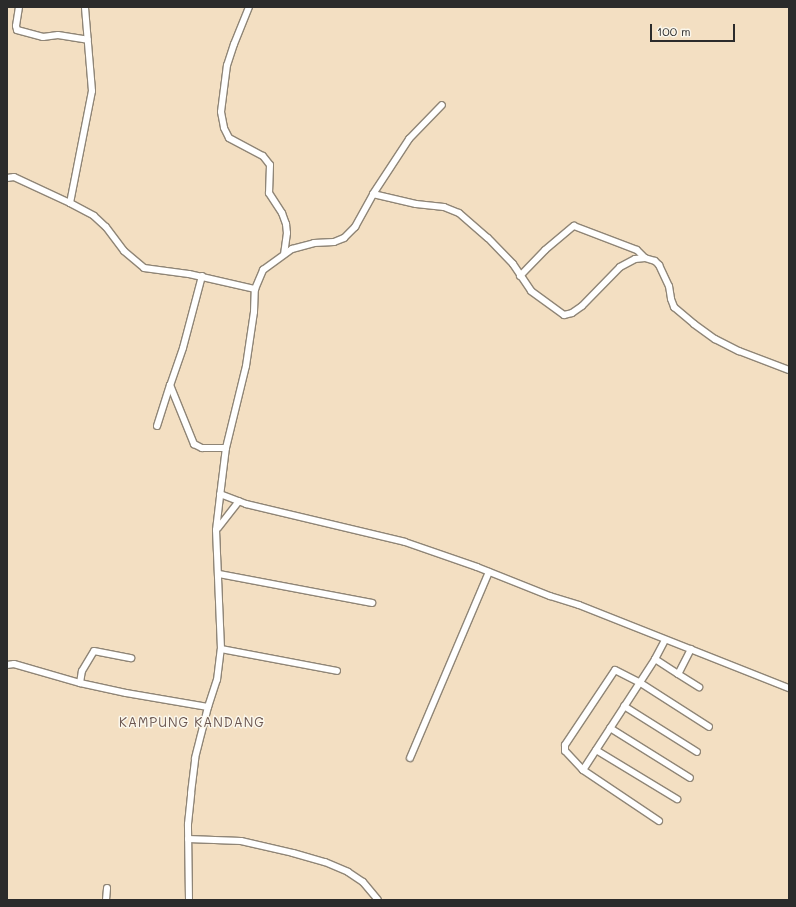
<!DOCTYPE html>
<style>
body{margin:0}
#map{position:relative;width:796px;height:907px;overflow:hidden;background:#f3dfc2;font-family:Mali,sans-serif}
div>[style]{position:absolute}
.roads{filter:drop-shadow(1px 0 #8f8576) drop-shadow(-1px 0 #8f8576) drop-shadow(0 1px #8f8576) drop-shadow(0 -1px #8f8576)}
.minor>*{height:6px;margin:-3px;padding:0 3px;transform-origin:3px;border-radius:3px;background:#fff}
span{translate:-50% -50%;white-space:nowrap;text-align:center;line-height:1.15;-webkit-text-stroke:3px #fbf7ec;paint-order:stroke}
.quarter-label{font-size:13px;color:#69544e;letter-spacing:1px}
.frame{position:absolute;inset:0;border:8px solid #2b2b2b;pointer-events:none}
.scale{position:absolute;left:650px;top:24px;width:85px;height:18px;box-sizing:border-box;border:2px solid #2b2b2b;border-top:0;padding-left:5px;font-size:12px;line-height:14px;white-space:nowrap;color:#2b2b2b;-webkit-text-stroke:3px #fbf7ec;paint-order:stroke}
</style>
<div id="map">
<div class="roads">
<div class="minor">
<div style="left:19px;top:7px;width:19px;rotate:99deg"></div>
<div style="left:16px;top:26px;width:4px;rotate:76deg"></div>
<div style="left:17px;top:30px;width:27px;rotate:15deg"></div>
<div style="left:43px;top:37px;width:15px;rotate:-8deg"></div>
<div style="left:58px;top:35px;width:30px;rotate:9deg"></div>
<div style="left:249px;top:7px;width:40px;rotate:112deg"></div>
<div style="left:234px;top:44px;width:22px;rotate:108deg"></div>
<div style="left:227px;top:65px;width:47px;rotate:97.3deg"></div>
<div style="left:221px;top:112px;width:16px;rotate:79deg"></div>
<div style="left:224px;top:128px;width:11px;rotate:63deg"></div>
<div style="left:229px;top:138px;width:38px;rotate:28deg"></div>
<div style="left:263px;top:156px;width:11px;rotate:52deg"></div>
<div style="left:270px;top:165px;width:28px;rotate:92deg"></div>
<div style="left:269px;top:193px;width:24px;rotate:57deg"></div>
<div style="left:282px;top:213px;width:12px;rotate:70deg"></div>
<div style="left:286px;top:224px;width:9px;rotate:84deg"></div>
<div style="left:287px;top:233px;width:21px;rotate:98deg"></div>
<div style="left:7px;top:178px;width:7px;rotate:-8deg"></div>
<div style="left:14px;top:177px;width:62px;rotate:24.9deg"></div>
<div style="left:70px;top:203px;width:114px;rotate:-78.9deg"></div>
<div style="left:92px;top:91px;width:84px;rotate:-94.8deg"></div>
<div style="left:373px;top:194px;width:66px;rotate:-56.8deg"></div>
<div style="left:409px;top:139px;width:47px;rotate:-45.9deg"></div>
<div style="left:70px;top:203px;width:27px;rotate:28deg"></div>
<div style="left:94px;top:216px;width:16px;rotate:43deg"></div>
<div style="left:106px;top:227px;width:30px;rotate:53deg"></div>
<div style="left:124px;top:251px;width:26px;rotate:40deg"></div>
<div style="left:144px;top:268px;width:45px;rotate:7.6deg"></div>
<div style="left:189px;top:274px;width:68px;rotate:12.8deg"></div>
<div style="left:255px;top:289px;width:21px;rotate:-67deg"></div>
<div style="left:263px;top:270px;width:36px;rotate:-36deg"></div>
<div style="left:292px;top:249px;width:23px;rotate:-15deg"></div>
<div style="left:314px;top:243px;width:20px;rotate:-3deg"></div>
<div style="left:334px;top:242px;width:11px;rotate:-22deg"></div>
<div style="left:344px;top:238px;width:16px;rotate:-45deg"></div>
<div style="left:355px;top:227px;width:38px;rotate:-61deg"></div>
<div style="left:373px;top:194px;width:44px;rotate:13.1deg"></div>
<div style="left:416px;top:204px;width:28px;rotate:6deg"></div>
<div style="left:444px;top:207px;width:16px;rotate:22deg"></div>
<div style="left:459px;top:213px;width:38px;rotate:41deg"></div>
<div style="left:488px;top:238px;width:36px;rotate:46deg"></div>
<div style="left:513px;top:264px;width:32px;rotate:56deg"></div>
<div style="left:531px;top:291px;width:41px;rotate:36deg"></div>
<div style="left:564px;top:315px;width:8px;rotate:-14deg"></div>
<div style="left:572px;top:313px;width:12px;rotate:-35deg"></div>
<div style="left:582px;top:306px;width:54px;rotate:-45.7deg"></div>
<div style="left:620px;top:267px;width:17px;rotate:-28deg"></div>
<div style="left:635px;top:259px;width:10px;rotate:-6deg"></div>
<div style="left:645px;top:258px;width:10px;rotate:17deg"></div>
<div style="left:655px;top:261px;width:6px;rotate:45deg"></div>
<div style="left:659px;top:265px;width:23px;rotate:65deg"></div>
<div style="left:669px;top:286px;width:13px;rotate:81deg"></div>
<div style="left:671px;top:299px;width:9px;rotate:69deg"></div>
<div style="left:674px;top:307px;width:26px;rotate:40deg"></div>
<div style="left:694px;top:324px;width:26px;rotate:36deg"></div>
<div style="left:715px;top:339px;width:27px;rotate:27deg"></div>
<div style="left:739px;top:351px;width:53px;rotate:20.8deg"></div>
<div style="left:202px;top:276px;width:74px;rotate:104.8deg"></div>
<div style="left:183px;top:348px;width:39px;rotate:109deg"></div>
<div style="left:170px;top:385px;width:64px;rotate:67.9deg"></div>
<div style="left:194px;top:444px;width:9px;rotate:27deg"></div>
<div style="left:202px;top:448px;width:24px"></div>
<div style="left:520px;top:276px;width:36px;rotate:-46deg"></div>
<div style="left:545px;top:250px;width:38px;rotate:-40deg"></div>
<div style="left:574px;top:226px;width:67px;rotate:20.9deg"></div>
<div style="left:637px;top:250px;width:11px;rotate:45deg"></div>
<div style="left:157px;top:426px;width:43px;rotate:-72.4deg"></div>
<div style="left:220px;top:494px;width:28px;rotate:21deg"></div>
<div style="left:246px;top:504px;width:163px;rotate:13.4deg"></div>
<div style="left:405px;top:542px;width:76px;rotate:19.1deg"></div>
<div style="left:477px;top:567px;width:79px;rotate:21.7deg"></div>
<div style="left:550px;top:596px;width:30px;rotate:17deg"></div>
<div style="left:579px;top:605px;width:226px;rotate:21.6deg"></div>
<div style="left:218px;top:528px;width:34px;rotate:-52deg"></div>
<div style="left:219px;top:574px;width:156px;rotate:10.7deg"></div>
<div style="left:221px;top:649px;width:118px;rotate:10.7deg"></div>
<div style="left:691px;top:649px;width:28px;rotate:117deg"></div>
<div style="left:678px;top:674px;width:25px;rotate:32deg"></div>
<div style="left:655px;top:659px;width:21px;rotate:-62deg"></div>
<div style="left:7px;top:665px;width:7px;rotate:-8deg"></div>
<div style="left:14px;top:664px;width:69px;rotate:16.1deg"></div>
<div style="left:80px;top:683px;width:47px;rotate:12.3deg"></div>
<div style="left:126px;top:693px;width:83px;rotate:9.7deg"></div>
<div style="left:208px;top:707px;width:28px;rotate:-72deg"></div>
<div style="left:217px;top:680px;width:31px;rotate:-83deg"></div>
<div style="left:221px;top:649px;width:119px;rotate:-92.4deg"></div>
<div style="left:216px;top:530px;width:50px;rotate:-83.2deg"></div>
<div style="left:222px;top:480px;width:32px;rotate:-83deg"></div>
<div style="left:226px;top:448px;width:84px;rotate:-76.3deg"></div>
<div style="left:246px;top:366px;width:55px;rotate:-81.6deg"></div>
<div style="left:254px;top:312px;width:23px;rotate:-88deg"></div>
<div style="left:80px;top:683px;width:12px;rotate:-81deg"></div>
<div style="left:82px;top:671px;width:23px;rotate:-59deg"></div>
<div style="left:94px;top:651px;width:38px;rotate:11deg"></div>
<div style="left:624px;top:706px;width:86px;rotate:32.2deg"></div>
<div style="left:610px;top:728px;width:94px;rotate:32deg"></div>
<div style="left:596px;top:750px;width:95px;rotate:31.2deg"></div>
<div style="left:410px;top:758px;width:202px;rotate:-67deg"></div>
<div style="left:583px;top:770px;width:26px;rotate:-133deg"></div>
<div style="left:565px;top:751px;width:6px;rotate:-90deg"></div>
<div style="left:565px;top:745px;width:90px;rotate:-56.3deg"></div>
<div style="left:615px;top:670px;width:27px;rotate:27deg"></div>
<div style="left:639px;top:682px;width:83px;rotate:32.7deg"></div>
<div style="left:659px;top:821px;width:92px;rotate:-146.1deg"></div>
<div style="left:583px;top:770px;width:132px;rotate:-57deg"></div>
<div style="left:655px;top:659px;width:27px;rotate:33deg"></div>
<div style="left:188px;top:839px;width:53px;rotate:2.2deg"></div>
<div style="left:241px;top:841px;width:53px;rotate:13deg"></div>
<div style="left:293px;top:853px;width:33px;rotate:16deg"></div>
<div style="left:325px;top:862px;width:25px;rotate:23deg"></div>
<div style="left:348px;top:872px;width:18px;rotate:34deg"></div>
<div style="left:363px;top:882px;width:23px;rotate:50deg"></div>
<div style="left:106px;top:900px;width:12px;rotate:-85deg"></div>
<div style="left:189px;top:900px;width:76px;rotate:-90.8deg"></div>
<div style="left:188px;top:824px;width:31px;rotate:-84deg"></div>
<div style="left:191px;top:793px;width:35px;rotate:-83deg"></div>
<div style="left:195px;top:758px;width:53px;rotate:-75.7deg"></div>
</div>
</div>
<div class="quarter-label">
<span style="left:192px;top:722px">KAMPUNG KANDANG</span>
</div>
<div class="frame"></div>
<div class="scale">100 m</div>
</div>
